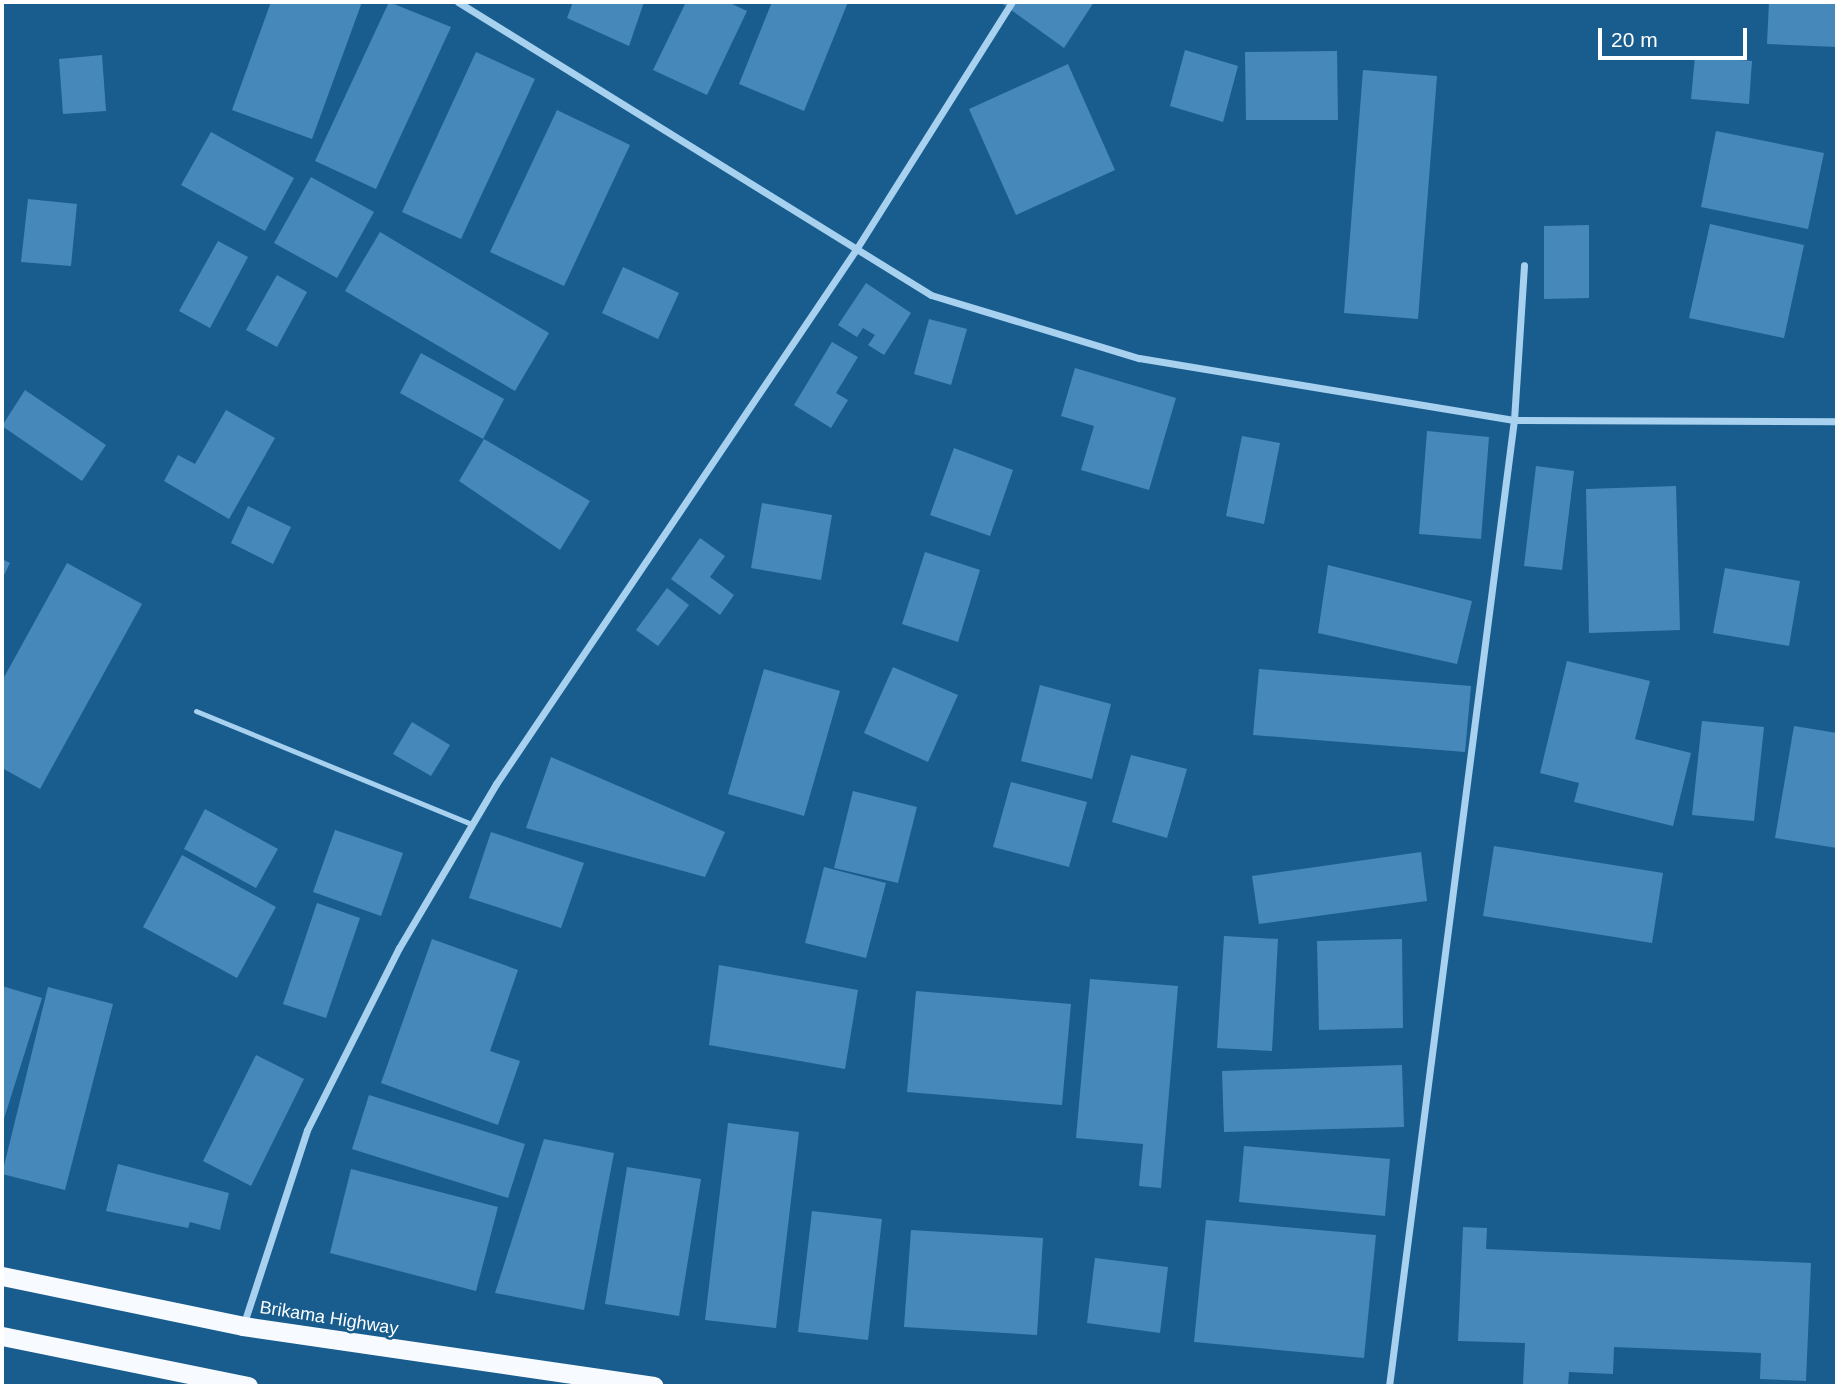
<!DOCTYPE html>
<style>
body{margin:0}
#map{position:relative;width:1839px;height:1388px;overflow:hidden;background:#195d8f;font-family:Helvetica,sans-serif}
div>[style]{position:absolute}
.building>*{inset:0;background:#4688b9}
.service>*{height:5px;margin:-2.5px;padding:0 2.5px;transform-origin:2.5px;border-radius:2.5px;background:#a7d1ef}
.minor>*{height:7px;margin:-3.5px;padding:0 3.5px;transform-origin:3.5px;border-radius:3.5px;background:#a7d1ef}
.trunk>*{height:19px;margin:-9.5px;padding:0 9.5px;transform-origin:9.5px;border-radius:9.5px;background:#f7fbff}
span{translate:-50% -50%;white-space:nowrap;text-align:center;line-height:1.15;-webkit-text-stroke:5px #195d8f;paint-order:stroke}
.street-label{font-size:18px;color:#fff}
.frame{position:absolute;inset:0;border:4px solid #fff;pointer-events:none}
.scale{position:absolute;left:1598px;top:28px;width:149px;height:32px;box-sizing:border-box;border:4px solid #fff;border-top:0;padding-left:9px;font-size:21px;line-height:24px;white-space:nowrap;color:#fff;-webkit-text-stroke:5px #195d8f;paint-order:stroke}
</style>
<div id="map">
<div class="building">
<div style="clip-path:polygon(271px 2px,362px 2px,312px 139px,232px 110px)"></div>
<div style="clip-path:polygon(389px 2px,451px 27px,376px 189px,315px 161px)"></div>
<div style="clip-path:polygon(573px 2px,644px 2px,629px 46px,567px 18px)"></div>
<div style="clip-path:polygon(686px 2px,728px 2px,747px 11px,707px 95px,653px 70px)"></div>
<div style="clip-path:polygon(772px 2px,848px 2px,804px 111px,739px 84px)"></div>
<div style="clip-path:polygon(1000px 2px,1094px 2px,1064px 48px)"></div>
<div style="clip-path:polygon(1769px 2px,1837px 2px,1837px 47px,1767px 44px)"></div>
<div style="clip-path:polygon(1185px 50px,1238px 66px,1223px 122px,1170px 106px)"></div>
<div style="clip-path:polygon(1337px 51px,1338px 120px,1246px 120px,1245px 52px)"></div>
<div style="clip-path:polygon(476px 52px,535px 79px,461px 239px,402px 212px)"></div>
<div style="clip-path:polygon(102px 55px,106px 111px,63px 114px,59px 59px)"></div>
<div style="clip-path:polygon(1695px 56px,1752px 61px,1749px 104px,1691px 99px)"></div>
<div style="clip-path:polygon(1068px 64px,1115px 170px,1016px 215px,969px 109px)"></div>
<div style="clip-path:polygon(1363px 70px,1437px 76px,1418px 319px,1344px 313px)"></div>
<div style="clip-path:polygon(557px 110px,630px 145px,564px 286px,490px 252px)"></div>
<div style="clip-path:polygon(1716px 131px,1824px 153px,1808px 229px,1701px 207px)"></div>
<div style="clip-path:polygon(211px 132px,294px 178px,265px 231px,181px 185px)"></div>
<div style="clip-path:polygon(311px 177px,374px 212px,337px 278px,274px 243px)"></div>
<div style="clip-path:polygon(28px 199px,77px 204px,71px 266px,21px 262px)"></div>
<div style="clip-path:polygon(1710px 224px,1804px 245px,1784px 338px,1689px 318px)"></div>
<div style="clip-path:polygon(1589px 225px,1589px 298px,1544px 299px,1544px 226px)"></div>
<div style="clip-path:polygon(380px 232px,549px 333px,515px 391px,345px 291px)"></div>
<div style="clip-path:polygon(218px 241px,248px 257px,210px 328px,179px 311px)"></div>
<div style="clip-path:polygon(623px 267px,679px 293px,658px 339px,602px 313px)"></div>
<div style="clip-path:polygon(277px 275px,307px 292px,277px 347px,246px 330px)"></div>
<div style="clip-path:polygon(866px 283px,911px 313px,884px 355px,868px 345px,875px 335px,863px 328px,857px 337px,838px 325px)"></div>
<div style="clip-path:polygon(929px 319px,967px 329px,951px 385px,914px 374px)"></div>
<div style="clip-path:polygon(832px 342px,858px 357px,836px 393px,848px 400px,831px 428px,794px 405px)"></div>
<div style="clip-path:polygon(421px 353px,504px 399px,483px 439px,400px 393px)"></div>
<div style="clip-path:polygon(1075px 368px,1176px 398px,1149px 490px,1081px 470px,1094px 426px,1061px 416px)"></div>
<div style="clip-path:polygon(25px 390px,106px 445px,82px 481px,2px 426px)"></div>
<div style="clip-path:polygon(226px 410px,275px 438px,229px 519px,164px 481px,178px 455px,195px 464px)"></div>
<div style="clip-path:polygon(1427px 431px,1489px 437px,1481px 539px,1419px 534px)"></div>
<div style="clip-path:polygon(1242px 436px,1280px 443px,1264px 524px,1226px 516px)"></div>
<div style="clip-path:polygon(484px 439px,590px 501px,560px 550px,459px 481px)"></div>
<div style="clip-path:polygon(954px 448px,1013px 470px,990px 536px,930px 515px)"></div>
<div style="clip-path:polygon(1536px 466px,1574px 471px,1562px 570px,1524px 566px)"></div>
<div style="clip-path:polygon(1676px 486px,1680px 630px,1589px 633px,1586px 489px)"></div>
<div style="clip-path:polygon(762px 503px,832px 515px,821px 580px,751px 568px)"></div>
<div style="clip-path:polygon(248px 506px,291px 527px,273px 564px,231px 543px)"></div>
<div style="clip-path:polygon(700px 538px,725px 556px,710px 577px,734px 595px,720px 615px,671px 579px)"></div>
<div style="clip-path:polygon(925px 552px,980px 570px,958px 642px,902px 624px)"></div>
<div style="clip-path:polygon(2px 559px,10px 563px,2px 579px)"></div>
<div style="clip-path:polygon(67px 563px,142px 604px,40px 789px,2px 768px,2px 681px)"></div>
<div style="clip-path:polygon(1328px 565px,1472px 601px,1457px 664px,1318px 633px)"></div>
<div style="clip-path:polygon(1725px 568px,1800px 581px,1789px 646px,1713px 633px)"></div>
<div style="clip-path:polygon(667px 588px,689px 605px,658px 646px,636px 630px)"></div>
<div style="clip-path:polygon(1567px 661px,1650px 681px,1635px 739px,1691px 753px,1673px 826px,1574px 802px,1579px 783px,1540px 773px)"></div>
<div style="clip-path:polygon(893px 667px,958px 695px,928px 762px,864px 733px)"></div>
<div style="clip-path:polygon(764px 669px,840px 691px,804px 816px,728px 794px)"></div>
<div style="clip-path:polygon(1259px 669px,1471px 686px,1465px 752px,1253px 735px)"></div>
<div style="clip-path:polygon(1040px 685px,1111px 704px,1092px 779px,1021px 761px)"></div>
<div style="clip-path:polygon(1702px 721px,1764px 727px,1754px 821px,1692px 815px)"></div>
<div style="clip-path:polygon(412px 722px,450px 745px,431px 776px,393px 754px)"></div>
<div style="clip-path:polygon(1794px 726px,1837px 733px,1837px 848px,1775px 838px)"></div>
<div style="clip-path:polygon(1131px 755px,1187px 769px,1167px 838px,1112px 822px)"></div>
<div style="clip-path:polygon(551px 757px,725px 832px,705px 877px,526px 828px)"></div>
<div style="clip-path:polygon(1011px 782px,1087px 802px,1069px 867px,993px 847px)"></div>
<div style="clip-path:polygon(853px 791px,917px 807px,898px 883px,834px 868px)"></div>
<div style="clip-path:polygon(205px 809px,278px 849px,256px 888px,184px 849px)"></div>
<div style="clip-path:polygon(335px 830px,403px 853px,381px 916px,313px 892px)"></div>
<div style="clip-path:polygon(491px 832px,584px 863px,561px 928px,469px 898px)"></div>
<div style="clip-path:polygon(1494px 846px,1663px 873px,1652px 943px,1483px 916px)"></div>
<div style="clip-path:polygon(1421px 852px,1427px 901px,1259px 924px,1252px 876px)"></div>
<div style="clip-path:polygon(182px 855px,276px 907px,237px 978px,143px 927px)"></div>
<div style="clip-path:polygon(824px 867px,886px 883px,866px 958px,805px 943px)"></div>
<div style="clip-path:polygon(317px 903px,360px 918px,326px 1018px,283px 1004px)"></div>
<div style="clip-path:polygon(1224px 936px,1278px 939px,1272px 1051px,1217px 1048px)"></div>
<div style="clip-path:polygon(432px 939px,518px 970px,490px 1051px,520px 1061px,498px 1125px,381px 1083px)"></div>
<div style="clip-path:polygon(1402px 939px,1403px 1028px,1319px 1030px,1317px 941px)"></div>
<div style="clip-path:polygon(719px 965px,858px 990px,845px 1069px,709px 1045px)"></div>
<div style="clip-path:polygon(1090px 979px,1178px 986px,1161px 1188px,1139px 1186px,1143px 1144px,1076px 1138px)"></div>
<div style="clip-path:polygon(2px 986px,42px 998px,2px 1125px)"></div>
<div style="clip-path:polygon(48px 987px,113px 1004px,65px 1190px,2px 1174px)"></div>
<div style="clip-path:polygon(916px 991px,1071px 1004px,1062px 1105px,907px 1092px)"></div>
<div style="clip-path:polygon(256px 1055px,304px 1079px,251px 1186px,203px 1161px)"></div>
<div style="clip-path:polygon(1402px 1065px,1404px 1127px,1224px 1132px,1222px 1071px)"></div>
<div style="clip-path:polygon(369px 1095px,525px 1144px,508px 1198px,352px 1149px)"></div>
<div style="clip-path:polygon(728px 1123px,799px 1132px,776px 1328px,705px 1320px)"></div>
<div style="clip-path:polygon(544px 1139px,614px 1153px,584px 1310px,495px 1293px)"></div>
<div style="clip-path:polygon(1244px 1146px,1390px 1159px,1385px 1216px,1239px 1202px)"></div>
<div style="clip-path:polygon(118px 1164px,229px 1193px,220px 1230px,190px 1222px,188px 1228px,106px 1211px)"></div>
<div style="clip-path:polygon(627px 1167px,701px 1179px,679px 1316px,605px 1304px)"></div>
<div style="clip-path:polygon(351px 1169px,498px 1207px,476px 1291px,330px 1253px)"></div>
<div style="clip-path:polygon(812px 1211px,882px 1219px,868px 1340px,798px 1332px)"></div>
<div style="clip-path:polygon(1206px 1220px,1376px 1235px,1364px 1358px,1194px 1342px)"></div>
<div style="clip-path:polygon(1463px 1227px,1487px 1228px,1486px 1249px,1811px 1263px,1806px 1381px,1760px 1379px,1761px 1353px,1614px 1347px,1613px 1374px,1569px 1372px,1568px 1386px,1523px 1384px,1525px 1343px,1458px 1341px)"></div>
<div style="clip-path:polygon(911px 1230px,1043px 1238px,1037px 1335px,904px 1327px)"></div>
<div style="clip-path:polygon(1095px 1258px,1168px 1267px,1160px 1333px,1087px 1323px)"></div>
</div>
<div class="service">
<div style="left:196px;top:711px;width:298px;rotate:22.3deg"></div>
</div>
<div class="minor">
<div style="left:458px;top:2px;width:556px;rotate:31.78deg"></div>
<div style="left:931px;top:295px;width:217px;rotate:16.9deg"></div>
<div style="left:1139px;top:358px;width:380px;rotate:9.4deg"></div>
<div style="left:1514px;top:420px;width:323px;rotate:0.2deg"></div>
<div style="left:243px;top:1326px;width:206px;rotate:-71.9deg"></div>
<div style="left:307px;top:1130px;width:204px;rotate:-63.2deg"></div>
<div style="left:399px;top:948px;width:191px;rotate:-59.4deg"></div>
<div style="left:496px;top:784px;width:646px;rotate:-56.04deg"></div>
<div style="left:857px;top:248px;width:291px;rotate:-57.8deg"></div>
<div style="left:1389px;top:1386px;width:974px;rotate:-82.63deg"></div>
<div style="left:1514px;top:420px;width:155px;rotate:-86.3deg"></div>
</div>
<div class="trunk">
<div style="left:2px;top:1276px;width:246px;rotate:11.7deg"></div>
<div style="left:243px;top:1326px;width:415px;rotate:8.3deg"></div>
<div style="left:2px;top:1336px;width:251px;rotate:11.5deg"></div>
</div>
<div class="street-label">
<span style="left:329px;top:1318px;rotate:9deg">Brikama Highway</span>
</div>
<div class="frame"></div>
<div class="scale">20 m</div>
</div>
